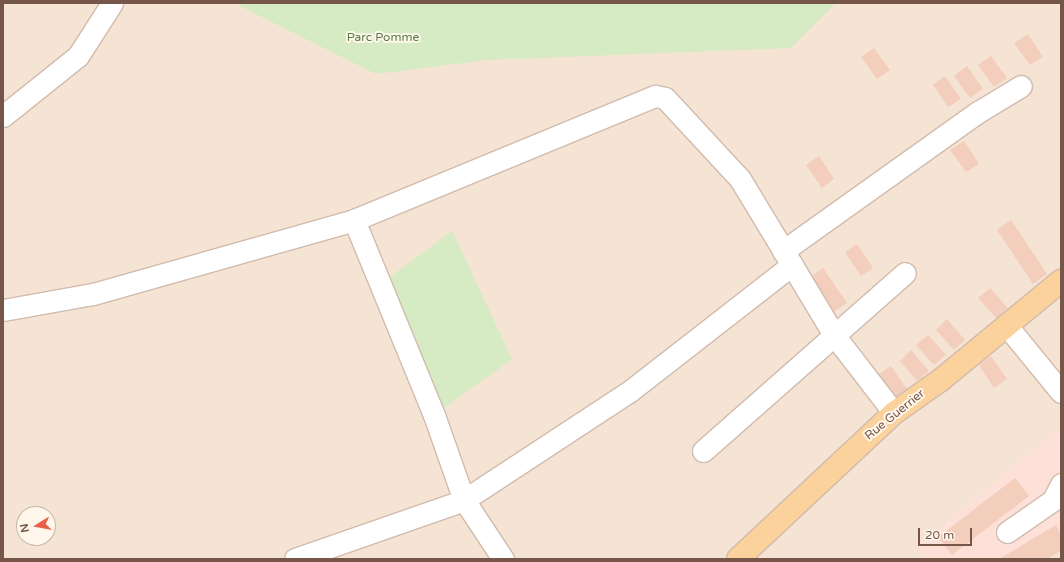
<!DOCTYPE html>
<style>
body{margin:0}
#map{position:relative;width:1064px;height:562px;overflow:hidden;background:#fdf2e5;font-family:"Varela Round",sans-serif}
div>[style]{position:absolute}
.residential>*{inset:0;background:#f5e3d3}
.commercial>*{inset:0;background:#fde1d8}
.green>*{inset:0;background:#d6ebc3}
.building>*{inset:0;background:#f3cebc}
.roads{filter:drop-shadow(1px 0 #d1bbad) drop-shadow(-1px 0 #d1bbad) drop-shadow(0 1px #d1bbad) drop-shadow(0 -1px #d1bbad)}
.minor>*{height:21px;margin:-10.5px;padding:0 10.5px;transform-origin:10.5px;border-radius:10.5px;background:#fff}
.major>*{height:22px;margin:-11px;padding:0 11px;transform-origin:11px;border-radius:11px;background:#fcd29c}
span{translate:-50% -50%;white-space:nowrap;text-align:center;line-height:1.15;-webkit-text-stroke:4px #fff6ec;paint-order:stroke}
.park-label{font-size:12px;color:#577c41}
.street-label{font-size:12px;color:#765649}
.frame{position:absolute;inset:0;border:4px solid #765649;pointer-events:none}
.north{position:absolute;left:16px;top:506px;width:40px;height:40px;box-sizing:border-box;background:#fff6ec;border:1px solid #c8b6ab;border-radius:50%;rotate:259deg;font-size:11px;font-weight:700;line-height:16px;text-align:center;color:#765649}
.north::after{content:'';display:block;margin:auto;width:14px;height:18px;background:#e96048;clip-path:polygon(50% 0,100% 100%,50% 72%,0 100%)}
.scale{position:absolute;left:918px;top:528px;width:54px;height:18px;box-sizing:border-box;border:2px solid #765649;border-top:0;padding-left:5px;font-size:12px;line-height:14px;white-space:nowrap;color:#765649;-webkit-text-stroke:3px #fff6ec;paint-order:stroke}
</style>
<div id="map">
<div class="residential">
<div style="clip-path:polygon(evenodd,3px 3px,1061px 3px,1061px 559px,3px 559px,3px 3px,24px 514px,48px 514px,48px 538px,24px 538px,24px 514px)"></div>
</div>
<div class="commercial">
<div style="clip-path:polygon(1061px 427px,1061px 550px,1046px 559px,926px 559px,914px 543px,942px 525px)"></div>
</div>
<div class="green">
<div style="clip-path:polygon(238px 3px,836px 3px,791px 48px,487px 60px,376px 74px,238px 5px)"></div>
<div style="clip-path:polygon(452px 231px,512px 359px,434px 415px,386px 280px)"></div>
</div>
<div class="building">
<div style="clip-path:polygon(1028px 34px,1043px 57px,1030px 65px,1014px 43px)"></div>
<div style="clip-path:polygon(874px 48px,890px 70px,877px 79px,861px 57px)"></div>
<div style="clip-path:polygon(991px 56px,1007px 78px,994px 87px,978px 65px)"></div>
<div style="clip-path:polygon(967px 66px,983px 89px,970px 98px,954px 76px)"></div>
<div style="clip-path:polygon(945px 76px,961px 99px,948px 107px,933px 85px)"></div>
<div style="clip-path:polygon(964px 141px,979px 164px,966px 172px,950px 150px)"></div>
<div style="clip-path:polygon(819px 156px,834px 179px,822px 188px,806px 165px)"></div>
<div style="clip-path:polygon(1011px 220px,1047px 274px,1033px 284px,997px 230px)"></div>
<div style="clip-path:polygon(857px 244px,873px 268px,861px 276px,845px 252px)"></div>
<div style="clip-path:polygon(823px 268px,847px 303px,834px 312px,810px 277px)"></div>
<div style="clip-path:polygon(990px 288px,1008px 308px,997px 319px,978px 298px)"></div>
<div style="clip-path:polygon(947px 319px,965px 340px,954px 350px,936px 330px)"></div>
<div style="clip-path:polygon(928px 335px,946px 355px,934px 365px,916px 345px)"></div>
<div style="clip-path:polygon(911px 350px,929px 371px,917px 381px,900px 361px)"></div>
<div style="clip-path:polygon(991px 356px,1007px 379px,994px 388px,979px 365px)"></div>
<div style="clip-path:polygon(891px 366px,907px 389px,894px 398px,878px 375px)"></div>
<div style="clip-path:polygon(1015px 478px,1029px 496px,952px 555px,938px 537px)"></div>
<div style="clip-path:polygon(1056px 525px,1061px 535px,1061px 551px,1047px 559px,999px 559px)"></div>
</div>
<div class="roads">
<div class="minor">
<div style="left:3px;top:116px;width:96px;rotate:-38.7deg"></div>
<div style="left:78px;top:56px;width:63px;rotate:-57.3deg"></div>
<div style="left:354px;top:220px;width:211px;rotate:67.7deg"></div>
<div style="left:434px;top:415px;width:90px;rotate:70.6deg"></div>
<div style="left:464px;top:500px;width:71px;rotate:56.5deg"></div>
<div style="left:783px;top:251px;width:239px;rotate:-35.5deg"></div>
<div style="left:978px;top:112px;width:50px;rotate:-31.2deg"></div>
<div style="left:3px;top:310px;width:91px;rotate:-10.1deg"></div>
<div style="left:93px;top:294px;width:271px;rotate:-15.8deg"></div>
<div style="left:354px;top:220px;width:326px;rotate:-22.4deg"></div>
<div style="left:655px;top:96px;width:10px;rotate:11deg"></div>
<div style="left:665px;top:98px;width:110px;rotate:47.2deg"></div>
<div style="left:740px;top:179px;width:100px;rotate:58.8deg"></div>
<div style="left:1007px;top:326px;width:85px;rotate:50.7deg"></div>
<div style="left:703px;top:451px;width:269px;rotate:-41.4deg"></div>
<div style="left:1007px;top:532px;width:56px;rotate:-34.8deg"></div>
<div style="left:1053px;top:500px;width:18px;rotate:-63deg"></div>
<div style="left:295px;top:559px;width:179px;rotate:-19.2deg"></div>
<div style="left:464px;top:500px;width:199px;rotate:-33.3deg"></div>
<div style="left:630px;top:391px;width:205px;rotate:-37.9deg"></div>
<div style="left:792px;top:265px;width:82px;rotate:59deg"></div>
<div style="left:834px;top:335px;width:98px;rotate:52.4deg"></div>
</div>
<div class="major">
<div style="left:738px;top:559px;width:214px;rotate:-43.1deg"></div>
<div style="left:894px;top:413px;width:59px;rotate:-35.3deg"></div>
<div style="left:942px;top:379px;width:154px;rotate:-39.5deg"></div>
</div>
</div>
<div class="park-label">
<span style="left:383px;top:38px">Parc Pomme</span>
</div>
<div class="street-label">
<span style="left:895px;top:415px;rotate:-39deg">Rue Guerrier</span>
</div>
<div class="frame"></div>
<div class="north">N</div>
<div class="scale">20 m</div>
</div>
